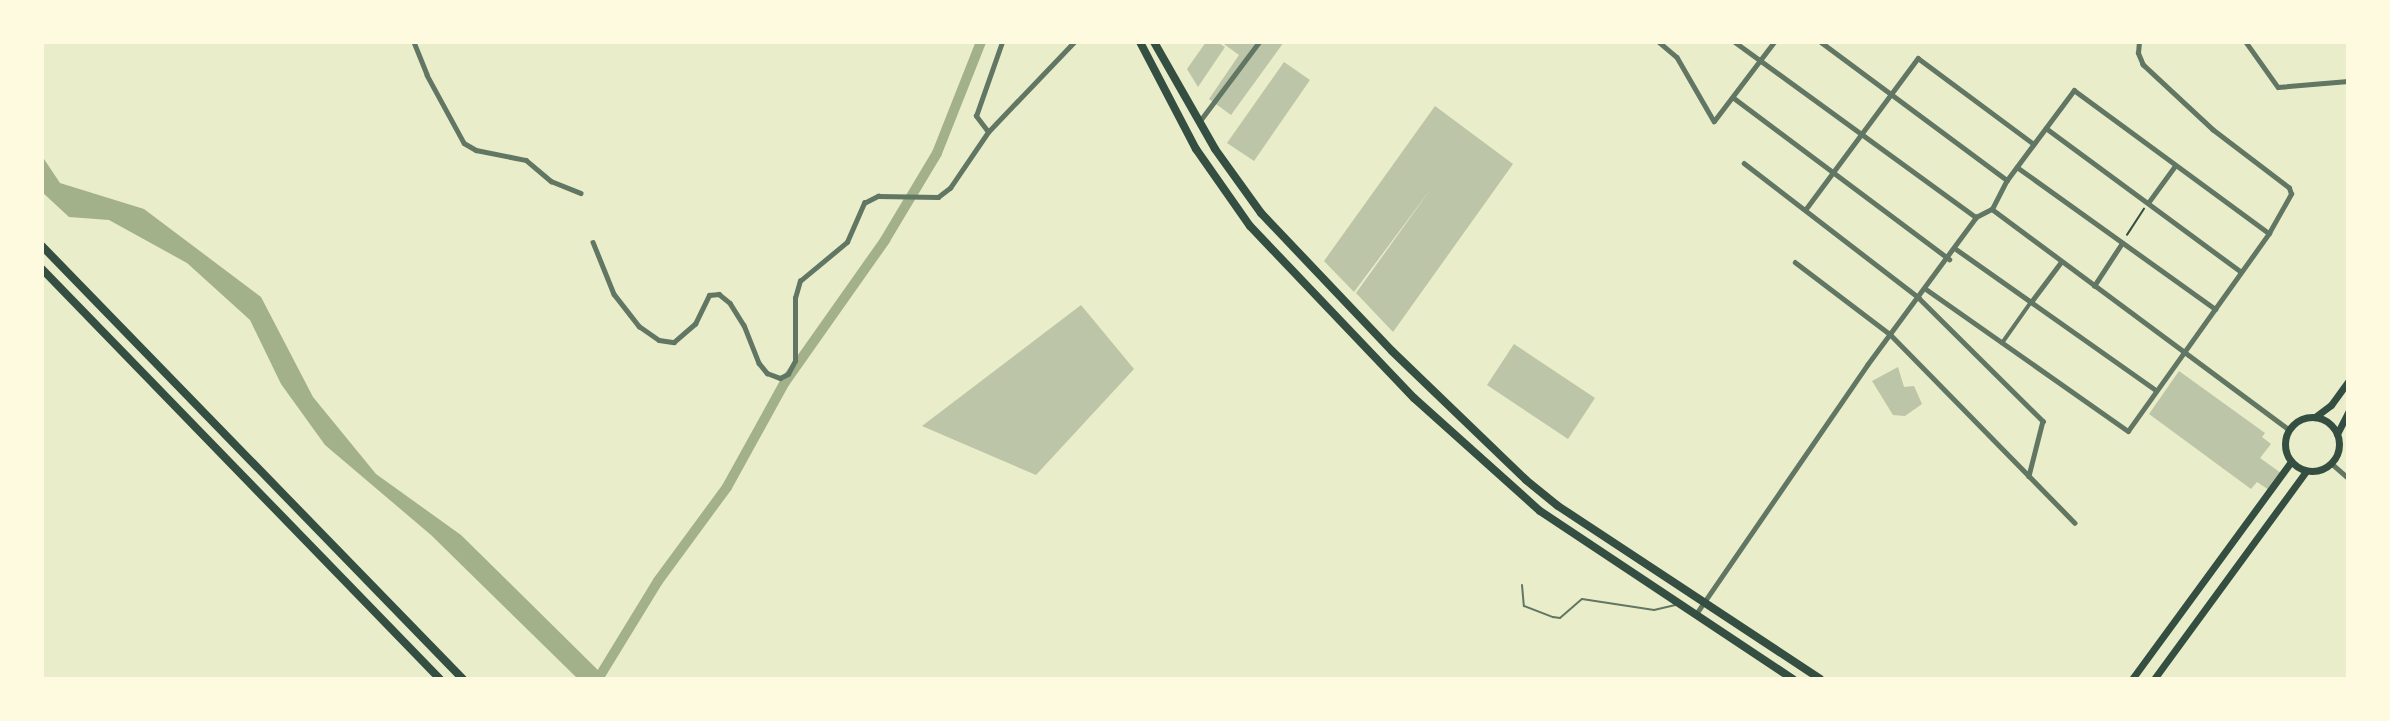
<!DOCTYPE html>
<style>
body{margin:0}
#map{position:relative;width:2390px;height:721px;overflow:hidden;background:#e9edc9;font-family:"Public Sans",sans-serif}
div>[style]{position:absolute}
.water>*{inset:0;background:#a3b18a}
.canal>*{height:10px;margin:-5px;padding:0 5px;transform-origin:5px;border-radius:5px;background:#a3b18a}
.building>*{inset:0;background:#bcc5a7}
.path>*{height:1.5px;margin:-0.75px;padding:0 0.75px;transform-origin:0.75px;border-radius:0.75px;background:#344e41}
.service>*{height:2px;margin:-1px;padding:0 1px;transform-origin:1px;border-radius:1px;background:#617663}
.pedestrian>*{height:4px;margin:-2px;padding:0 2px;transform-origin:2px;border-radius:2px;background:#617663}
.minor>*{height:4.5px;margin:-2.25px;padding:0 2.25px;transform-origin:2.25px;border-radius:2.25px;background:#617663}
.secondary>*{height:7px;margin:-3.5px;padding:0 3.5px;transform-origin:3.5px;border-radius:3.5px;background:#344e41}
.secondary>.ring{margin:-3.5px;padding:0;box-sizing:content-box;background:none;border:7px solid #344e41;border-radius:50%}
.primary>*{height:8px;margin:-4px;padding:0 4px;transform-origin:4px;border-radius:4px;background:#344e41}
.trunk>*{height:8px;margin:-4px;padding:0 4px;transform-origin:4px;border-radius:4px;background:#344e41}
span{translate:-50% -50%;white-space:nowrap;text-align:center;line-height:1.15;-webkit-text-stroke:6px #fefae0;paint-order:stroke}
.frame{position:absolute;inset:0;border:44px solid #fefae0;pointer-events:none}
</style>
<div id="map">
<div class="water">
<div style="clip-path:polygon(42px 156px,60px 183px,144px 209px,261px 297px,313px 397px,376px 474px,461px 535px,607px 679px,578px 679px,431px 535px,325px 445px,281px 384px,250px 320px,187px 263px,109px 220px,69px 217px,42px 192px)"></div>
</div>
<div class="canal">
<div style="left:598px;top:679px;width:115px;rotate:-58.5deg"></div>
<div style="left:658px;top:581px;width:117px;rotate:-53.7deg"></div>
<div style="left:727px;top:487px;width:120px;rotate:-61.1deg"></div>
<div style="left:785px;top:382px;width:174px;rotate:-54.8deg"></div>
<div style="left:885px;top:240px;width:101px;rotate:-59.1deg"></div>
<div style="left:937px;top:153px;width:119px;rotate:-68.4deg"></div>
</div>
<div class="building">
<div style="clip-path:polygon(1206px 42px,1217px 42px,1225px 47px,1198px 87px,1187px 69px)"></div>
<div style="clip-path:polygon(1221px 42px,1284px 42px,1231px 115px,1209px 99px,1239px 55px)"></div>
<div style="clip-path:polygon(1284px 62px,1310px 80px,1254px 161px,1227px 143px)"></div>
<div style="clip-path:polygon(1435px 106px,1513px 164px,1393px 332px,1356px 293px,1433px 186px,1354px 292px,1324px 261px)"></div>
<div style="clip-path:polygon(1081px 305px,1134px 369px,1036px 475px,922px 426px)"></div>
<div style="clip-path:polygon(1514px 344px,1595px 398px,1568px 439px,1487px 385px)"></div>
<div style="clip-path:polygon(1898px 367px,1904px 387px,1914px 386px,1922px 404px,1905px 416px,1893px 415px,1872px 381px)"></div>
<div style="clip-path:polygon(2179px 371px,2265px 433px,2262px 437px,2271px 444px,2260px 458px,2281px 473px,2269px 490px,2257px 482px,2251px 489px,2149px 414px)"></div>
</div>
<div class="path">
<div style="left:2127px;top:235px;width:31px;rotate:-57deg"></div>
</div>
<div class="service">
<div style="left:1522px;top:585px;width:21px;rotate:85deg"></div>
<div style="left:1524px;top:606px;width:31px;rotate:21deg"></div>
<div style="left:1553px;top:617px;width:7px;rotate:8deg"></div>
<div style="left:1560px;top:618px;width:29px;rotate:-41deg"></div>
<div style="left:1582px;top:599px;width:73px;rotate:8.7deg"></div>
<div style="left:1654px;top:610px;width:23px;rotate:-13deg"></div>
</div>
<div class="pedestrian">
<div style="left:2002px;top:343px;width:50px;rotate:-54.7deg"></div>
</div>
<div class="minor">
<div style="left:414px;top:42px;width:35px;rotate:68deg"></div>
<div style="left:427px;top:75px;width:77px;rotate:61.4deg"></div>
<div style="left:464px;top:143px;width:14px;rotate:30deg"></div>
<div style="left:476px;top:150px;width:51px;rotate:11.3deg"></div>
<div style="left:526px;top:160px;width:33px;rotate:40deg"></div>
<div style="left:551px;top:181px;width:32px;rotate:22deg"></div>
<div style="left:1659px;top:42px;width:23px;rotate:40deg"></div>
<div style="left:1677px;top:57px;width:74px;rotate:60deg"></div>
<div style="left:1714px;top:121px;width:99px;rotate:-52.8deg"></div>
<div style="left:1735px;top:42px;width:298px;rotate:36deg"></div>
<div style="left:1821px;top:42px;width:232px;rotate:36.6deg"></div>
<div style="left:2246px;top:42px;width:55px;rotate:54.6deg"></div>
<div style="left:2278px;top:87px;width:70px;rotate:-4.9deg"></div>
<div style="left:1734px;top:98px;width:269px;rotate:36.8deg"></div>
<div style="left:1199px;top:122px;width:100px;rotate:-53.1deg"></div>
<div style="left:2046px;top:128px;width:242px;rotate:36.4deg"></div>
<div style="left:988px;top:132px;width:20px;rotate:-127deg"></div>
<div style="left:976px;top:116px;width:78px;rotate:-70.6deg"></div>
<div style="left:1744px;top:163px;width:221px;rotate:37.6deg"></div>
<div style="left:1919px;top:298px;width:175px;rotate:44.8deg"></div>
<div style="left:2043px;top:421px;width:57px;rotate:104.3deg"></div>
<div style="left:2017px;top:167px;width:244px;rotate:35.6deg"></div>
<div style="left:2148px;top:203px;width:46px;rotate:-53.9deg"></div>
<div style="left:1992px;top:209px;width:369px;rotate:36.6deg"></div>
<div style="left:1805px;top:210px;width:189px;rotate:-53.4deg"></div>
<div style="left:1918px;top:58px;width:144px;rotate:36.6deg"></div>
<div style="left:593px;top:242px;width:56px;rotate:68deg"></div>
<div style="left:614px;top:294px;width:41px;rotate:52deg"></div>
<div style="left:639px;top:326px;width:24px;rotate:35deg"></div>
<div style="left:659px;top:340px;width:15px;rotate:8deg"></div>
<div style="left:674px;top:342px;width:28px;rotate:-41deg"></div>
<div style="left:695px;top:324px;width:32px;rotate:-64deg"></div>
<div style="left:709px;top:295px;width:10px;rotate:-6deg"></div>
<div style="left:719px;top:294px;width:14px;rotate:39deg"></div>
<div style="left:730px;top:303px;width:26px;rotate:58deg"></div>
<div style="left:744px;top:325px;width:41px;rotate:68.5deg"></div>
<div style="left:759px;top:363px;width:13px;rotate:51deg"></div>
<div style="left:767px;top:373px;width:14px;rotate:21deg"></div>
<div style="left:780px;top:378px;width:9px;rotate:-27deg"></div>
<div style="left:788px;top:374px;width:15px;rotate:-62deg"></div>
<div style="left:795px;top:361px;width:63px;rotate:-90deg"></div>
<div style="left:795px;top:298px;width:18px;rotate:-74deg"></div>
<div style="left:800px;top:281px;width:61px;rotate:-39.7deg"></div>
<div style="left:847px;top:242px;width:43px;rotate:-66.4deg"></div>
<div style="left:864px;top:203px;width:16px;rotate:-27deg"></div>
<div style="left:878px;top:196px;width:60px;rotate:1deg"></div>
<div style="left:938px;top:197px;width:15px;rotate:-37deg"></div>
<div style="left:950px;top:188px;width:68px;rotate:-55.8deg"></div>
<div style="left:988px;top:132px;width:124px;rotate:-46.3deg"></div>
<div style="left:1956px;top:249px;width:245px;rotate:35.2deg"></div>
<div style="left:1795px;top:262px;width:119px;rotate:37.2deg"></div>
<div style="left:1890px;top:334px;width:264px;rotate:45.6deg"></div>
<div style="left:2094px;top:286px;width:51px;rotate:-56.9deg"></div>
<div style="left:1926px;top:289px;width:247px;rotate:35.1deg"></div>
<div style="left:2128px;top:431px;width:243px;rotate:-54.5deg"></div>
<div style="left:2269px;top:233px;width:45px;rotate:-60.6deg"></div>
<div style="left:2291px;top:194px;width:6px;rotate:-108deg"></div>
<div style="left:2289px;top:188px;width:96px;rotate:-142.7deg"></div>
<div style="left:2213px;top:130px;width:96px;rotate:-137.1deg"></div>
<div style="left:2143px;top:65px;width:13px;rotate:-113deg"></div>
<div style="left:2138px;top:53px;width:11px;rotate:-85deg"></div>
<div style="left:2031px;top:302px;width:50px;rotate:-53.1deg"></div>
<div style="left:2331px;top:463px;width:23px;rotate:41deg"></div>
<div style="left:1696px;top:614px;width:302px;rotate:-55.5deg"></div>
<div style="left:1867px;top:365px;width:184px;rotate:-53.6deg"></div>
<div style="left:1976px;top:217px;width:18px;rotate:-27deg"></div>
<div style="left:1992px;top:209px;width:33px;rotate:-63deg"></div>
<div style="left:2007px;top:180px;width:112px;rotate:-53.3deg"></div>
<div style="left:2074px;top:90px;width:242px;rotate:36.3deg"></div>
</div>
<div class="secondary">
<div class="ring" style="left:2285px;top:417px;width:47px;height:47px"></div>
<div style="left:2315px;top:417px;width:20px;rotate:-37deg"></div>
<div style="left:2331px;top:405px;width:29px;rotate:-54deg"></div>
<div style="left:2337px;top:434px;width:25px;rotate:-63deg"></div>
<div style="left:2132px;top:679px;width:269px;rotate:-53.8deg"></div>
<div style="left:2154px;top:679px;width:258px;rotate:-53.8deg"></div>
</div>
<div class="primary">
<div style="left:1140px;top:42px;width:121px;rotate:62.4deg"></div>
<div style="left:1196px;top:149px;width:94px;rotate:55deg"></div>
<div style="left:1250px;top:226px;width:238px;rotate:46.4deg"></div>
<div style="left:1414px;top:398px;width:169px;rotate:41.9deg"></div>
<div style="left:1540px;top:511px;width:304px;rotate:33.6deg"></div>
<div style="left:1154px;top:42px;width:123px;rotate:60.3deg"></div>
<div style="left:1215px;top:149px;width:79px;rotate:54.3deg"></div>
<div style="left:1261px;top:213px;width:190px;rotate:46.5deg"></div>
<div style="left:1392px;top:351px;width:186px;rotate:43.9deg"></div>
<div style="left:1526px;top:480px;width:41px;rotate:39.1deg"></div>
<div style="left:1558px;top:506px;width:314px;rotate:33.4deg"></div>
</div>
<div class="trunk">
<div style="left:42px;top:246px;width:604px;rotate:45.81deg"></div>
<div style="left:42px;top:269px;width:571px;rotate:45.85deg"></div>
</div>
<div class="frame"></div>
</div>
